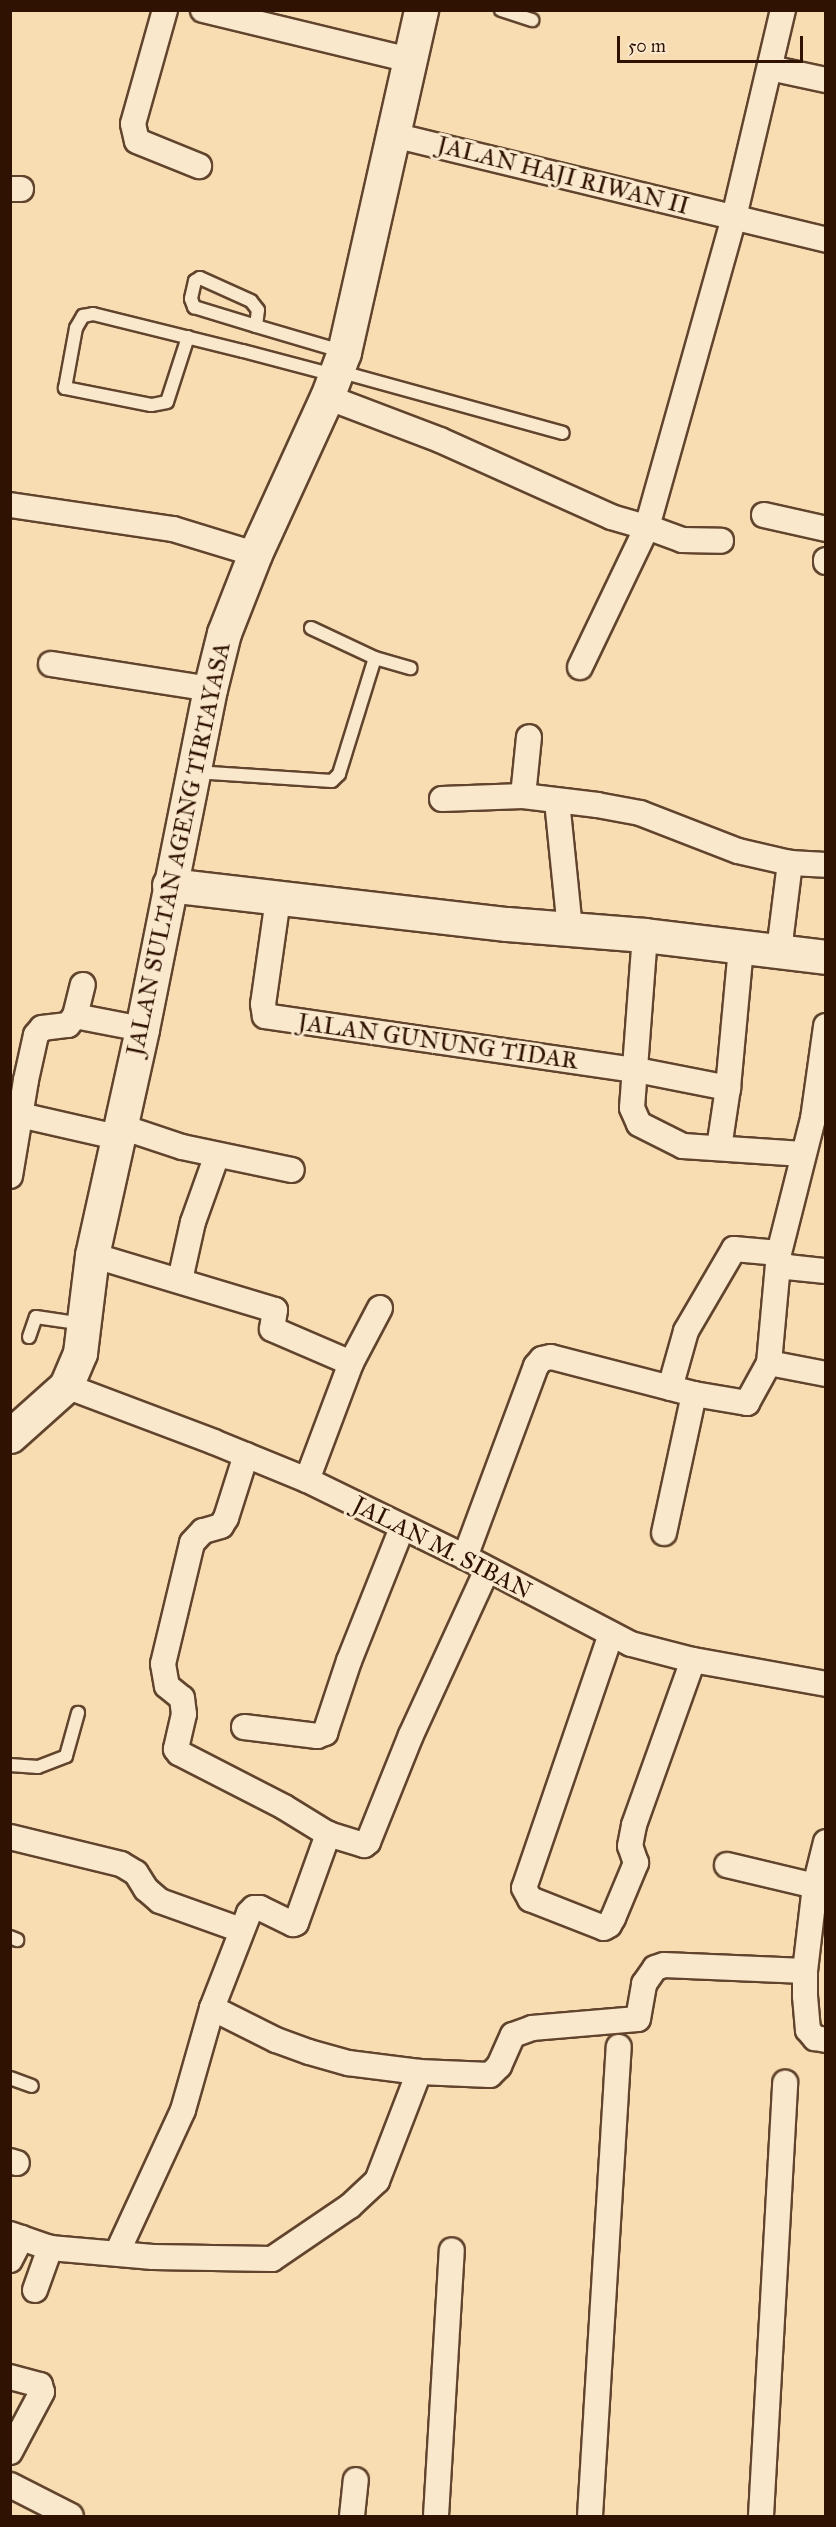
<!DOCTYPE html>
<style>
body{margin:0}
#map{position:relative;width:836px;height:2527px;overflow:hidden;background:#f8dcb2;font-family:"IM FELL Great Primer",serif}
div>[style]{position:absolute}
.roads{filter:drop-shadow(2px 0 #61442d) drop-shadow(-2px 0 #61442d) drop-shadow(0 2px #61442d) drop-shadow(0 -2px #61442d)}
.lane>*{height:12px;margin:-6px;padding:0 6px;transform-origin:6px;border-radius:6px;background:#fae8cd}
.street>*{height:24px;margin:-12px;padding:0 12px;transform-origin:12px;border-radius:12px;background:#fae8cd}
.secondary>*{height:33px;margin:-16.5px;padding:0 16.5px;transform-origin:16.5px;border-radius:16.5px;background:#fae8cd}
span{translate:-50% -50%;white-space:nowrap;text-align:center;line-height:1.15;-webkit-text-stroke:6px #fae8cd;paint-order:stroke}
.street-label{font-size:24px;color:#2f1201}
.frame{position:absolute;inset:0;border:12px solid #2f1201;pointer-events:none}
.scale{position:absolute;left:617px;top:36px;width:186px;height:27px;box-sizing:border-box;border:3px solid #2f1201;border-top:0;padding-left:8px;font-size:18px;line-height:21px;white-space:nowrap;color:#2f1201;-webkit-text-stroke:4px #fae8cd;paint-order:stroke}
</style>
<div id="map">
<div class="roads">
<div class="lane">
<div style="left:501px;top:10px;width:33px;rotate:18deg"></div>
<div style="left:256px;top:326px;width:16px;rotate:-83deg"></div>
<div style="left:258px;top:310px;width:11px;rotate:-128deg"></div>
<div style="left:251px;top:301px;width:56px;rotate:-155.7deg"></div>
<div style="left:200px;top:278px;width:6px;rotate:149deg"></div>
<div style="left:195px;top:281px;width:18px;rotate:103deg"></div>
<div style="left:191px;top:299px;width:9px;rotate:69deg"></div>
<div style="left:194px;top:307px;width:65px;rotate:17deg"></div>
<div style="left:256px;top:326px;width:89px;rotate:16.4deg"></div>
<div style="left:188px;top:337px;width:68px;rotate:107.9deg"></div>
<div style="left:167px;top:402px;width:16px;rotate:169deg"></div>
<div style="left:151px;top:405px;width:88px;rotate:-168.8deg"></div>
<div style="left:65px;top:388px;width:61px;rotate:-79.6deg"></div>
<div style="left:76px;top:328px;width:14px;rotate:-60deg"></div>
<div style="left:83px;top:316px;width:10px;rotate:-11deg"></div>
<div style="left:93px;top:314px;width:154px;rotate:13.9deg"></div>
<div style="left:243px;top:351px;width:94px;rotate:14.8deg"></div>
<div style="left:338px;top:371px;width:233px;rotate:15.4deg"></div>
<div style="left:311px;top:628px;width:71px;rotate:25.1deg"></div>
<div style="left:375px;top:658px;width:37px;rotate:16deg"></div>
<div style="left:195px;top:772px;width:137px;rotate:3.8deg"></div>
<div style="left:332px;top:781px;width:10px;rotate:-45deg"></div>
<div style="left:339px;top:774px;width:121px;rotate:-72.8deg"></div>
<div style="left:29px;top:1337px;width:21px;rotate:-71deg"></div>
<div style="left:36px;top:1317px;width:49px;rotate:8.3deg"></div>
<div style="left:10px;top:1765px;width:28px;rotate:4deg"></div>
<div style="left:38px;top:1767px;width:30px;rotate:-21deg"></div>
<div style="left:66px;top:1756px;width:45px;rotate:-74.4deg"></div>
<div style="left:10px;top:1937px;width:8px;rotate:23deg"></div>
<div style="left:10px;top:2078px;width:23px;rotate:20deg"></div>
</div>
<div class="street">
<div style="left:165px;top:10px;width:118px;rotate:105.7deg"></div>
<div style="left:133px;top:124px;width:17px;rotate:77deg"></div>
<div style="left:137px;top:141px;width:67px;rotate:22deg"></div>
<div style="left:203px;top:10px;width:212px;rotate:13.6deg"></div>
<div style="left:770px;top:68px;width:57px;rotate:12.1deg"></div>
<div style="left:393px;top:135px;width:446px;rotate:13.6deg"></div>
<div style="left:10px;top:189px;width:11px"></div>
<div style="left:327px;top:397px;width:121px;rotate:20.8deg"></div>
<div style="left:440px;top:440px;width:188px;rotate:24.2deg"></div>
<div style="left:611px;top:517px;width:37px;rotate:16deg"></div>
<div style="left:647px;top:527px;width:37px;rotate:20deg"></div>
<div style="left:682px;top:540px;width:39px;rotate:1deg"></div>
<div style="left:10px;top:505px;width:165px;rotate:8.4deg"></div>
<div style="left:173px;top:529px;width:86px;rotate:17deg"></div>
<div style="left:764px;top:515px;width:64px;rotate:12.7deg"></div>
<div style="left:826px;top:560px;width:2px;rotate:90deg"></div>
<div style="left:51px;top:664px;width:161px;rotate:8.9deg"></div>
<div style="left:580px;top:667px;width:155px;rotate:-64.4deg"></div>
<div style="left:647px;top:527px;width:322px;rotate:-74.3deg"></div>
<div style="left:734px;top:217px;width:213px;rotate:-76.7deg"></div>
<div style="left:523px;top:796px;width:59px;rotate:-84.2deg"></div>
<div style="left:442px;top:799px;width:81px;rotate:-2.1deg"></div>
<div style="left:523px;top:796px;width:75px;rotate:6.9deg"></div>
<div style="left:597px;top:805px;width:44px;rotate:10.5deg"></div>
<div style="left:640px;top:813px;width:105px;rotate:21.2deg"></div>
<div style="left:738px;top:851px;width:53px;rotate:13deg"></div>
<div style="left:790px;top:863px;width:36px;rotate:3deg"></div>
<div style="left:557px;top:801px;width:130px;rotate:84.2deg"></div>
<div style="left:278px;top:899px;width:106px;rotate:98.1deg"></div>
<div style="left:263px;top:1004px;width:12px;rotate:81deg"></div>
<div style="left:265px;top:1016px;width:376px;rotate:8.3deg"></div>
<div style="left:637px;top:1070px;width:93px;rotate:11.2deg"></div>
<div style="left:645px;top:935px;width:173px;rotate:94.3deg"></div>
<div style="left:632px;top:1108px;width:17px;rotate:66deg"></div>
<div style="left:639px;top:1124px;width:49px;rotate:26.6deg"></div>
<div style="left:683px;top:1146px;width:120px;rotate:3.8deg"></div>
<div style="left:779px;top:951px;width:89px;rotate:-82.9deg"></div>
<div style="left:75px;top:1016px;width:68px;rotate:11deg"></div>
<div style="left:20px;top:1115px;width:99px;rotate:12.8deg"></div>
<div style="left:119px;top:1126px;width:66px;rotate:18.4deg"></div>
<div style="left:182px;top:1147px;width:112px;rotate:11.8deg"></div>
<div style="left:719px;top:1148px;width:61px;rotate:-81.5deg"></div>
<div style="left:728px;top:1088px;width:142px;rotate:-84.7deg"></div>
<div style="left:10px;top:1176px;width:97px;rotate:-80.5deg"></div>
<div style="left:26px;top:1080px;width:46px;rotate:-77.5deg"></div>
<div style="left:36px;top:1035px;width:9px;rotate:-49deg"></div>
<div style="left:42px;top:1028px;width:26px;rotate:-7deg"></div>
<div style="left:68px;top:1025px;width:11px;rotate:-52deg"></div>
<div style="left:75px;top:1016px;width:32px;rotate:-76deg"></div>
<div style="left:92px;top:1255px;width:191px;rotate:16.7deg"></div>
<div style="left:275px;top:1310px;width:19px;rotate:99deg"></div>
<div style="left:272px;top:1329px;width:86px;rotate:23.3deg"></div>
<div style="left:780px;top:1262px;width:9px;rotate:36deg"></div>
<div style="left:787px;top:1267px;width:39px;rotate:6deg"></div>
<div style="left:180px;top:1280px;width:59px;rotate:-77.4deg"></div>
<div style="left:193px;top:1222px;width:71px;rotate:-70.3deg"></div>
<div style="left:769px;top:1363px;width:58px;rotate:10.9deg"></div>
<div style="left:66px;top:1386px;width:158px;rotate:20.7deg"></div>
<div style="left:214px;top:1442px;width:100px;rotate:22.2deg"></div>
<div style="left:307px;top:1480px;width:176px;rotate:26deg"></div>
<div style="left:465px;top:1557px;width:187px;rotate:27.7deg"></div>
<div style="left:631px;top:1644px;width:64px;rotate:14.5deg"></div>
<div style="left:693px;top:1660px;width:135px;rotate:10.2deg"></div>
<div style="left:670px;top:1388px;width:59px;rotate:-74.3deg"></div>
<div style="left:686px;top:1331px;width:95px;rotate:-59.7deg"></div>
<div style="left:734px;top:1249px;width:45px;rotate:5.1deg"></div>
<div style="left:246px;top:1455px;width:66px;rotate:107.6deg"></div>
<div style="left:226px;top:1518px;width:9px;rotate:122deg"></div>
<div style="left:221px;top:1526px;width:19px;rotate:164deg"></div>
<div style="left:203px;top:1531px;width:16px;rotate:133deg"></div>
<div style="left:192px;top:1543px;width:124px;rotate:103.5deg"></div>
<div style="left:163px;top:1664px;width:22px;rotate:80deg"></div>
<div style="left:167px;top:1686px;width:19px;rotate:39deg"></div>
<div style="left:182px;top:1698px;width:16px;rotate:83deg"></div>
<div style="left:184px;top:1714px;width:36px;rotate:103deg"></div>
<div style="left:176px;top:1749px;width:5px;rotate:53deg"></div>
<div style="left:179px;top:1753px;width:118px;rotate:27.2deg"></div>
<div style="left:284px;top:1807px;width:52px;rotate:31.5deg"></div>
<div style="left:307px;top:1480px;width:125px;rotate:-69.4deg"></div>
<div style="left:351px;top:1363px;width:62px;rotate:-62.2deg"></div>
<div style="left:664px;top:1533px;width:142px;rotate:-77.8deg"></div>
<div style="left:465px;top:1557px;width:204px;rotate:-69.6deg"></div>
<div style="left:536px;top:1366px;width:9px;rotate:-49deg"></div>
<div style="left:542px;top:1359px;width:9px;rotate:-13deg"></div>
<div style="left:551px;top:1357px;width:148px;rotate:14.5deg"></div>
<div style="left:694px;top:1394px;width:54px;rotate:9.6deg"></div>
<div style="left:747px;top:1403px;width:46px;rotate:-61.2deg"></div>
<div style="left:769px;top:1363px;width:110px;rotate:-84.8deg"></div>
<div style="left:779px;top:1253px;width:138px;rotate:-75.8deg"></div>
<div style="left:813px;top:1119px;width:94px;rotate:-82deg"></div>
<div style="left:611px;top:1634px;width:268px;rotate:108.9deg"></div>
<div style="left:524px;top:1888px;width:13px;rotate:61deg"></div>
<div style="left:530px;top:1899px;width:79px;rotate:21.4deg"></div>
<div style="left:604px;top:1928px;width:6px;rotate:-31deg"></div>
<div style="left:609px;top:1925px;width:8px;rotate:-60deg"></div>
<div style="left:613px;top:1918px;width:60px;rotate:-67.3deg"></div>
<div style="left:636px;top:1863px;width:18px;rotate:-109deg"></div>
<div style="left:630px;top:1846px;width:21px;rotate:-79deg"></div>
<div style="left:634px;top:1825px;width:175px;rotate:-70.3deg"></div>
<div style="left:244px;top:1727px;width:74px;rotate:7deg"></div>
<div style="left:317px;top:1736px;width:9px;rotate:-21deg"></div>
<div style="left:325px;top:1733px;width:76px;rotate:-71.6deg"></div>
<div style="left:349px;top:1661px;width:143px;rotate:-68.3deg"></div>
<div style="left:10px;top:1837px;width:114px;rotate:13.7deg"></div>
<div style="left:121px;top:1864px;width:17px;rotate:31deg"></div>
<div style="left:136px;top:1873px;width:19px;rotate:58deg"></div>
<div style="left:146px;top:1889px;width:18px;rotate:41deg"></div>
<div style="left:160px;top:1901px;width:86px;rotate:19.7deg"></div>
<div style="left:826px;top:1842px;width:45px;rotate:104deg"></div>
<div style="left:815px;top:1886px;width:86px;rotate:96.7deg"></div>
<div style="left:805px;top:1971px;width:25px;rotate:90deg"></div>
<div style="left:805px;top:1996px;width:34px;rotate:85deg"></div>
<div style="left:808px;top:2030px;width:11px;rotate:49deg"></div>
<div style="left:815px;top:2038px;width:11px;rotate:10deg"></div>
<div style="left:727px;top:1865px;width:90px;rotate:13.4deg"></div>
<div style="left:212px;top:2008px;width:72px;rotate:26.6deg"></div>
<div style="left:276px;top:2040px;width:35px;rotate:20deg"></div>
<div style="left:309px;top:2052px;width:41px;rotate:15.8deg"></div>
<div style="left:348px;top:2063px;width:72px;rotate:7.2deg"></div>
<div style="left:10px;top:2161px;width:7px;rotate:16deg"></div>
<div style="left:10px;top:2234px;width:42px;rotate:19.3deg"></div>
<div style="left:50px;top:2248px;width:103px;rotate:5deg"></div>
<div style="left:153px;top:2257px;width:119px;rotate:1deg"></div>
<div style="left:272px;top:2259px;width:94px;rotate:-34.2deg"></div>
<div style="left:350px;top:2206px;width:37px;rotate:-43deg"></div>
<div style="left:377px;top:2181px;width:117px;rotate:-68.9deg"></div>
<div style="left:419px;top:2072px;width:71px;rotate:2.4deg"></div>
<div style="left:490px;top:2075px;width:13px;rotate:-45deg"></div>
<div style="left:499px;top:2066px;width:34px;rotate:-66deg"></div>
<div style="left:513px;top:2035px;width:20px;rotate:-20deg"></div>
<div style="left:532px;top:2028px;width:106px;rotate:-4.9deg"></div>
<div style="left:638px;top:2019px;width:36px;rotate:-80deg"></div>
<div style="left:644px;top:1984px;width:19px;rotate:-55deg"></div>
<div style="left:655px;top:1968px;width:9px;rotate:-18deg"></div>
<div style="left:664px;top:1965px;width:141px;rotate:2.4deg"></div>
<div style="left:117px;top:2253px;width:157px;rotate:-65.2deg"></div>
<div style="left:183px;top:2110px;width:106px;rotate:-74.1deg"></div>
<div style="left:212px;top:2008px;width:102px;rotate:-68.7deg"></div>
<div style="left:249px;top:1913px;width:7px;rotate:-45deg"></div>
<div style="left:254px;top:1908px;width:6px"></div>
<div style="left:260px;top:1908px;width:37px;rotate:26deg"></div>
<div style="left:293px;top:1924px;width:3px;rotate:-18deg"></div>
<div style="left:296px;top:1923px;width:95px;rotate:-70.2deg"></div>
<div style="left:328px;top:1834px;width:38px;rotate:17deg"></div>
<div style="left:364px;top:1845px;width:5px;rotate:-37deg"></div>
<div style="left:368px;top:1842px;width:115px;rotate:-68.1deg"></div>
<div style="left:411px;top:1735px;width:182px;rotate:-65.3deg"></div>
<div style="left:10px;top:2260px;width:25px;rotate:-63deg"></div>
<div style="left:35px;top:2290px;width:45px;rotate:-70.3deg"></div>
<div style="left:10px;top:2377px;width:31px;rotate:15deg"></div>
<div style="left:40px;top:2385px;width:7px;rotate:74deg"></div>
<div style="left:42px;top:2392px;width:68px;rotate:118.1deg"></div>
<div style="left:10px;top:2485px;width:68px;rotate:26.9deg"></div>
<div style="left:352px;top:2516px;width:36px;rotate:-84deg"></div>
<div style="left:436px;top:2516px;width:266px;rotate:-86.6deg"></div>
<div style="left:590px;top:2516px;width:470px;rotate:-86.5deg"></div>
<div style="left:761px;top:2516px;width:434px;rotate:-86.8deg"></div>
</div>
<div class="secondary">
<div style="left:169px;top:885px;width:340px;rotate:6.6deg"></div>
<div style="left:507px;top:924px;width:138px;rotate:4.6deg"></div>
<div style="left:645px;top:935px;width:182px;rotate:6.9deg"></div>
<div style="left:10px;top:1436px;width:75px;rotate:-41.8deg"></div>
<div style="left:66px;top:1386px;width:36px;rotate:-67deg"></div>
<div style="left:80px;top:1353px;width:99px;rotate:-83deg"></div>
<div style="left:92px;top:1255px;width:231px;rotate:-77.5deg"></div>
<div style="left:142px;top:1029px;width:347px;rotate:-78.7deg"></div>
<div style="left:210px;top:689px;width:58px;rotate:-76deg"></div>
<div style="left:224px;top:633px;width:85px;rotate:-68.6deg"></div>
<div style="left:255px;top:554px;width:173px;rotate:-65.4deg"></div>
<div style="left:327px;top:397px;width:48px;rotate:-69.3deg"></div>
<div style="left:344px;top:352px;width:351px;rotate:-77.3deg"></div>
</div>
</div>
<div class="street-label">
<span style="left:563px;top:176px;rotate:14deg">JALAN HAJI RIWAN II</span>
<span style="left:179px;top:849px;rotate:-78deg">JALAN SULTAN AGENG TIRTAYASA</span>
<span style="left:438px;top:1042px;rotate:8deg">JALAN GUNUNG TIDAR</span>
<span style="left:442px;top:1548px;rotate:27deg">JALAN M. SIBAN</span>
</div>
<div class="frame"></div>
<div class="scale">50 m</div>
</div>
